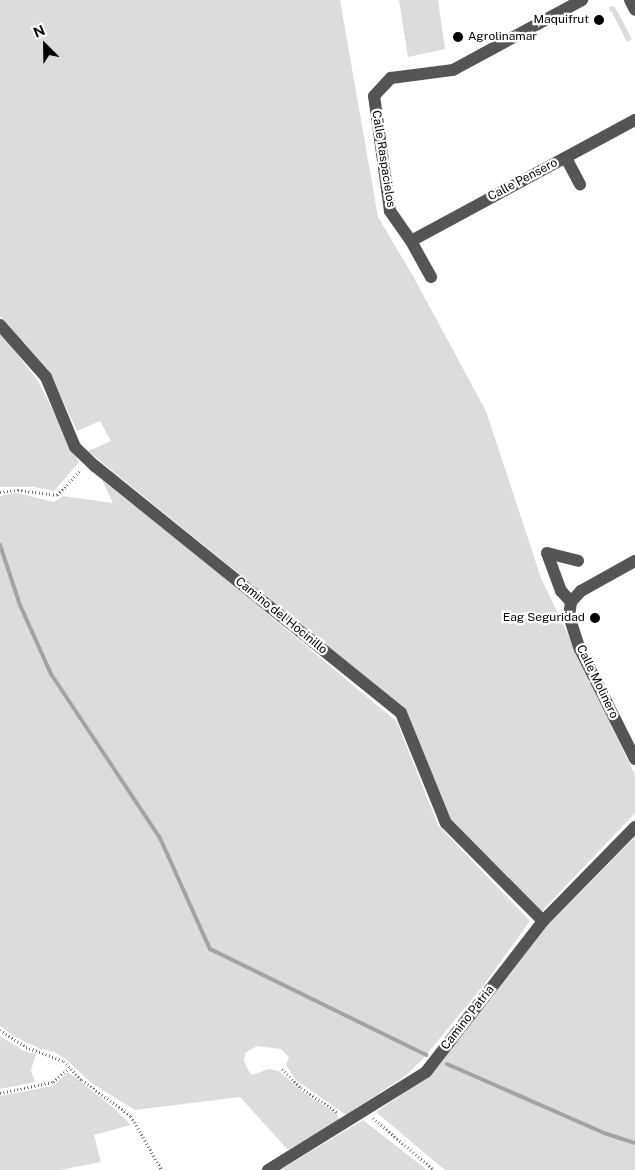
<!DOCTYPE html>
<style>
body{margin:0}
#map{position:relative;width:635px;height:1170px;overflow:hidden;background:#fff;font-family:"Public Sans",sans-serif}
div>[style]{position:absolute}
.green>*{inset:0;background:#dcdcdc}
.stream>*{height:4px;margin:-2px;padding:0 2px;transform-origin:2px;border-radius:2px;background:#a3a3a3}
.path>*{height:2.5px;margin-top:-1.25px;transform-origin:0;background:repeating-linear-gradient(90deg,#777 0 1px,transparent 0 3.5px)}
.minor>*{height:12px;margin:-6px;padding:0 6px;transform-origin:6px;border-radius:6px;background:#555}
.dots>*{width:14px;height:14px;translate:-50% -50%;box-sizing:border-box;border:2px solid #fff;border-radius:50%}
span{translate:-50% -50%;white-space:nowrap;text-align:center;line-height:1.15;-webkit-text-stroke:4.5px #fff;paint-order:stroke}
.poi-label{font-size:12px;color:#000}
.right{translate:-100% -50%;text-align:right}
.left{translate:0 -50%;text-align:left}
.street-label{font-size:12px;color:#000}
.north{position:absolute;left:20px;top:20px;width:50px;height:50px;-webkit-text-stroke:4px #fff;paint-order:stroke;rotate:337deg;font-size:14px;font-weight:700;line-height:20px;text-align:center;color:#000}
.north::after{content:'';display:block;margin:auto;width:18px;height:22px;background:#000;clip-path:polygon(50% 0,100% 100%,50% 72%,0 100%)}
</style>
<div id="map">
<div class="green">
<div style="clip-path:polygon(0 0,340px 0,378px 217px,413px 276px,486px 411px,541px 578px,635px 775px,635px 813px,541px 912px,449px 820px,406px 710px,88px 451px,111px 441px,100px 421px,77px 431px,49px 371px,0 316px)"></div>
<div style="clip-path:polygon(399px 0,438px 0,445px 49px,408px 57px)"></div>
<div style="clip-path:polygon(610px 6px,615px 7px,632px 39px,627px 42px,612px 12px,609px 11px)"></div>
<div style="clip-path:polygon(0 332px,38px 381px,79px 462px,54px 491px,34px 487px,0 487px)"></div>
<div style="clip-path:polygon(102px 480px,202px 559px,397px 722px,438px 825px,530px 921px,483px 986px,422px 1060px,405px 1076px,346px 1115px,296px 1080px,286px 1065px,289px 1057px,281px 1049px,257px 1046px,245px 1053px,244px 1061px,251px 1075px,269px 1069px,279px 1071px,301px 1091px,337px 1114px,339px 1120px,288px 1150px,240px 1097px,135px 1110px,90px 1082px,67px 1060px,54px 1052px,41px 1049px,15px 1037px,0 1026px,0 496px,17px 493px,54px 502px,63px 496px,113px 503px)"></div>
<div style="clip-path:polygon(635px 837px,635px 1170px,445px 1170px,376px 1112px,429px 1076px,548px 925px)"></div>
<div style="clip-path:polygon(0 1036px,24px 1051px,36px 1054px,31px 1070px,35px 1082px,0 1089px)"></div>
<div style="clip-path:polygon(68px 1072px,115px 1109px,131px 1125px,94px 1135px,101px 1162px,60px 1170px,0 1170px,0 1096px,53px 1086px)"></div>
<div style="clip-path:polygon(363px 1120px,427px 1170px,280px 1170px)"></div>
</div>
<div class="stream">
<div style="left:0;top:545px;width:63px;rotate:71.6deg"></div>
<div style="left:20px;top:605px;width:76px;rotate:65.8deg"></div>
<div style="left:51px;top:674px;width:197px;rotate:56.4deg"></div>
<div style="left:160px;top:838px;width:122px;rotate:65.8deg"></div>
<div style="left:210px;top:949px;width:241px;rotate:26.1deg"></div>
<div style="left:447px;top:1064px;width:171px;rotate:23.7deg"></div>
<div style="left:604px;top:1133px;width:33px;rotate:18deg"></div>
</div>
<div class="path">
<div style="left:0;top:492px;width:18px;rotate:-6deg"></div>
<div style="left:18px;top:490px;width:39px;rotate:7deg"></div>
<div style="left:57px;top:495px;width:35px;rotate:-47deg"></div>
<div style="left:0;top:1030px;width:31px;rotate:33deg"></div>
<div style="left:26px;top:1047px;width:40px;rotate:20.2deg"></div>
<div style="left:64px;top:1061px;width:26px;rotate:47deg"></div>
<div style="left:82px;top:1080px;width:61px;rotate:36.3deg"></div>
<div style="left:131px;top:1116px;width:62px;rotate:60.1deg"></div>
<div style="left:282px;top:1069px;width:27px;rotate:45deg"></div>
<div style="left:301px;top:1088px;width:45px;rotate:33.3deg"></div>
<div style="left:0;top:1093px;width:54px;rotate:-11.7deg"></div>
<div style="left:53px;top:1082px;width:23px;rotate:-41deg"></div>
<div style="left:373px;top:1118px;width:80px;rotate:40.4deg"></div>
</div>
<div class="minor">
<div style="left:630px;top:0;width:11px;rotate:63deg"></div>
<div style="left:566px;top:158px;width:30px;rotate:62deg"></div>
<div style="left:411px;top:241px;width:255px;rotate:-28.4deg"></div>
<div style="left:431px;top:277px;width:41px;rotate:-119.1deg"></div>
<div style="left:411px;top:241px;width:37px;rotate:-125deg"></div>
<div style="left:390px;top:211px;width:116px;rotate:-97.9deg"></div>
<div style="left:374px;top:96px;width:25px;rotate:-47deg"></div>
<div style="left:391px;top:78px;width:63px;rotate:-7.4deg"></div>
<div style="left:453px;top:70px;width:147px;rotate:-28.5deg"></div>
<div style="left:0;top:325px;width:69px;rotate:48.5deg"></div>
<div style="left:46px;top:377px;width:76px;rotate:67.5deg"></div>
<div style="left:75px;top:447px;width:28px;rotate:44deg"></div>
<div style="left:95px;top:466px;width:393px;rotate:38.9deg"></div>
<div style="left:401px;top:713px;width:119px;rotate:67.8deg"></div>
<div style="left:446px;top:823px;width:138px;rotate:45.3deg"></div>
<div style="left:571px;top:602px;width:14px;rotate:98deg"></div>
<div style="left:569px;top:616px;width:35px;rotate:72deg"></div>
<div style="left:580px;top:649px;width:123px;rotate:63.4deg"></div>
<div style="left:571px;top:602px;width:15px;rotate:-132deg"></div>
<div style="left:561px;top:591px;width:40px;rotate:-110.2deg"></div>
<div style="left:547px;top:553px;width:32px;rotate:14deg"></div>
<div style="left:571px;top:602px;width:15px;rotate:-48deg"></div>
<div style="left:581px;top:591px;width:62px;rotate:-29.1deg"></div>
<div style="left:268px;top:1170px;width:186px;rotate:-31.8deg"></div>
<div style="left:426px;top:1072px;width:191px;rotate:-52.2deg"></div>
<div style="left:543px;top:921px;width:132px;rotate:-45.6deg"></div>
</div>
<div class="dots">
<div style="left:599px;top:20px;background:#000"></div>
<div style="left:458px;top:37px;background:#000"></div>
<div style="left:595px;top:618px;background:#000"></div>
</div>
<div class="poi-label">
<span class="right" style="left:589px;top:20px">Maquifrut</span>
<span class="left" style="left:468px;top:37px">Agrolinamar</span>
<span class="right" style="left:585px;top:618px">Eag Seguridad</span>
</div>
<div class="street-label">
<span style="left:383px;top:159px;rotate:81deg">Calle Raspacielos</span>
<span style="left:523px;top:180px;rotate:-28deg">Calle Pensero</span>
<span style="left:281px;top:616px;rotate:39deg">Camino del Hocinillo</span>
<span style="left:597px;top:682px;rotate:64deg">Calle Molinero</span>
<span style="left:468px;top:1018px;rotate:-52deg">Camino Patria</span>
</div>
<div class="north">N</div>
</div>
